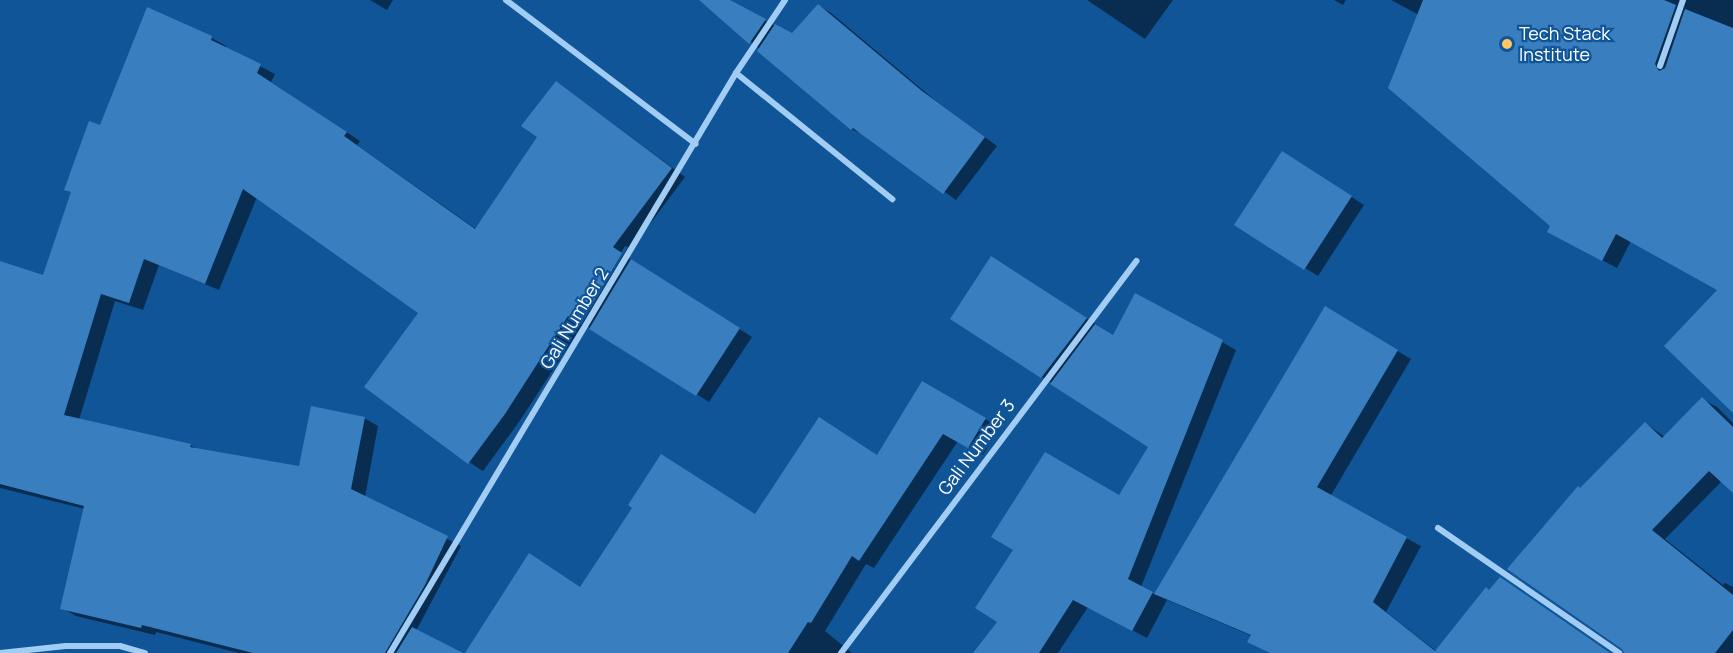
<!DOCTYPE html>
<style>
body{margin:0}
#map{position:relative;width:1733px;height:653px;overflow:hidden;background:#105598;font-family:Manrope,sans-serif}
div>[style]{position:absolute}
.shadow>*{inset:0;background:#0007}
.building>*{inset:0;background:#397fc0}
.street>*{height:6px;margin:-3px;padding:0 3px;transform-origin:3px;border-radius:3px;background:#a1ccf4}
.dots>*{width:16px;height:16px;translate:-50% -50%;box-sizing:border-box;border:3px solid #105598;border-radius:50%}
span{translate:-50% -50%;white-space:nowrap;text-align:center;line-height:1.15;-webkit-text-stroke:4.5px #105598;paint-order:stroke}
.poi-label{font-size:18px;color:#fff}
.left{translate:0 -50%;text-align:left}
.street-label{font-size:18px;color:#fff}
</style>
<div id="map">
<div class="shadow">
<div style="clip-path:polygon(370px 0,393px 0,387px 10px)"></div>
<div style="clip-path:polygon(727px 0,792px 35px,818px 5px,831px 13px,936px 101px,997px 146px,956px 200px,865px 135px,851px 129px,760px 49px,700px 1px)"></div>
<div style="clip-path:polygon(1087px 0,1173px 0,1145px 39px)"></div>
<div style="clip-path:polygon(1334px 0,1346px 0,1343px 5px)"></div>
<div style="clip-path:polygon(1391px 0,1733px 0,1733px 407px,1720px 290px,1631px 241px,1617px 268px,1564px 240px,1419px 15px)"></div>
<div style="clip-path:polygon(evenodd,212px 38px,226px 46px,225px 48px,275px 74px,271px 82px,360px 141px,357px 145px,476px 229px,539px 137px,557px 82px,685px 177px,626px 256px,752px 337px,709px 402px,583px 324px,519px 422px,483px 471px,469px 462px,420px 312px,257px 197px,219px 290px,159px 265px,143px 310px,115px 301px,79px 420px,190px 445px,199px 450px,300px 468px,364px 418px,378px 426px,365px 497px,461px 546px,416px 631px,460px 653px,239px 653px,156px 632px,155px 635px,76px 616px,62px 608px,85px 509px,0 488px,0 276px,44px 277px,73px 193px,66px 189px,212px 38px,625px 246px,628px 247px,581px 325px,578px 325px,625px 246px)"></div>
<div style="clip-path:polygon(1295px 160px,1364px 205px,1318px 276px,1236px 225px)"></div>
<div style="clip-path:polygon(1004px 265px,1114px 336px,1222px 342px,1236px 350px,1141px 587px,1156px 595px,1325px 308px,1411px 359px,1330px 497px,1421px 546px,1386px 612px,1436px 651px,1610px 653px,1270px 653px,1249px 642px,1252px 636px,1167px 600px,1147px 638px,1088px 607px,1058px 653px,975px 653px,1119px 497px,1150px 447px,952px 318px)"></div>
<div style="clip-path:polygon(923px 383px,999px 427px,983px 455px,958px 441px,874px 568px,866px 564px,825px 631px,852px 653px,467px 653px,581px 588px,756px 516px,878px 457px)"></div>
<div style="clip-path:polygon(1702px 399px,1717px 407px,1733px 423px,1733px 489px,1722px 481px,1665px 539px,1723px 585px,1725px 583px,1733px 587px,1733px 653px,1624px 653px,1581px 490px,1645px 423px,1665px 437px)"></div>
</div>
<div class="building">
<div style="clip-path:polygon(699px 0,730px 0,766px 19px,749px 44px)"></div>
<div style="clip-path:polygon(1423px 0,1664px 0,1676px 5px,1655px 64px,1659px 71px,1665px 68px,1685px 9px,1733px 28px,1733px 413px,1664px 346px,1717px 290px,1616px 234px,1602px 261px,1547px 232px,1550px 226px,1388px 88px)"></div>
<div style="clip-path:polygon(818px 4px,922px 91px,985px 137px,943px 194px,853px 128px,851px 130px,757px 51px,775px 24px,792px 33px)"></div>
<div style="clip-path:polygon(147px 7px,212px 36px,211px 40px,261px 64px,257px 73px,347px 132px,344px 136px,475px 229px,537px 137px,521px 126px,556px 81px,672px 168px,613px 247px,622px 253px,580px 324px,568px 316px,505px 414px,468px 464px,364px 387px,418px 313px,243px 189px,205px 284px,144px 259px,129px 303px,101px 294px,64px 415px,191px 444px,190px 447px,299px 466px,311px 406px,365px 417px,351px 489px,448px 536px,425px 585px,385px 653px,253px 653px,142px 625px,141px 628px,60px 609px,84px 506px,0 484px,0 261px,43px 275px,71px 192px,64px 190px,89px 121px,100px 125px)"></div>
<div style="clip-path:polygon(1282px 151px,1352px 196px,1304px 270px,1234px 225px)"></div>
<div style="clip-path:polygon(991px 256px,1087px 318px,1041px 378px,950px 319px)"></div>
<div style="clip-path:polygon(631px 259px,740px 328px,696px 396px,589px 329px)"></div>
<div style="clip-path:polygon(1135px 293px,1223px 340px,1128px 579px,1153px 592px,1132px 631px,1073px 600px,1039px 653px,973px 653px,997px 622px,975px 608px,1013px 550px,991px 537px,1045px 452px,1119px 495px,1148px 447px,1050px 384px,1095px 324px,1113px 335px)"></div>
<div style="clip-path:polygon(1325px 306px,1398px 350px,1317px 487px,1407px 537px,1373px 602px,1435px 651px,1486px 587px,1489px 590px,1500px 577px,1610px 653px,1270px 653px,1247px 642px,1251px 635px,1154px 594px)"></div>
<div style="clip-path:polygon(922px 381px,986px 418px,968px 448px,943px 434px,859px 561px,852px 556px,811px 623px,808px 622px,788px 653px,465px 653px,529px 553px,580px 587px,632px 508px,628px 505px,661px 454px,755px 514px,819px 417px,877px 455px)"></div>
<div style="clip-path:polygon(1702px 397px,1733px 427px,1733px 493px,1709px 471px,1652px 530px,1733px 595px,1733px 630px,1715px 653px,1624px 653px,1622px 649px,1507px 569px,1578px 486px,1580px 488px,1645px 422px,1662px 438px)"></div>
<div style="clip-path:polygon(412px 627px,463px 653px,396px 653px)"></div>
</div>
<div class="street">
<div style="left:506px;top:0;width:238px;rotate:37.2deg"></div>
<div style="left:1660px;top:66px;width:70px;rotate:-70.8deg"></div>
<div style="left:736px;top:73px;width:201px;rotate:38.9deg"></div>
<div style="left:1438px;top:528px;width:220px;rotate:34.6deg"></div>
<div style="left:0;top:653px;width:66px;rotate:-6.1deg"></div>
<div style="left:66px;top:646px;width:54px"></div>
<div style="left:120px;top:646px;width:26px;rotate:16deg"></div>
<div style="left:390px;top:653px;width:675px;rotate:-59.18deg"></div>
<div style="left:736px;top:73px;width:88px;rotate:-56.1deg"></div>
<div style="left:841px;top:653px;width:491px;rotate:-53deg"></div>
</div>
<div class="dots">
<div style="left:1507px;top:44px;background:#ffc764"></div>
</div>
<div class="poi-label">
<span class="left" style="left:1519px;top:44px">Tech Stack<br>Institute</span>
</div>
<div class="street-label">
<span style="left:574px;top:318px;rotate:-59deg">Gali Number 2</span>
<span style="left:976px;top:447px;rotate:-53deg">Gali Number 3</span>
</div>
</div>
